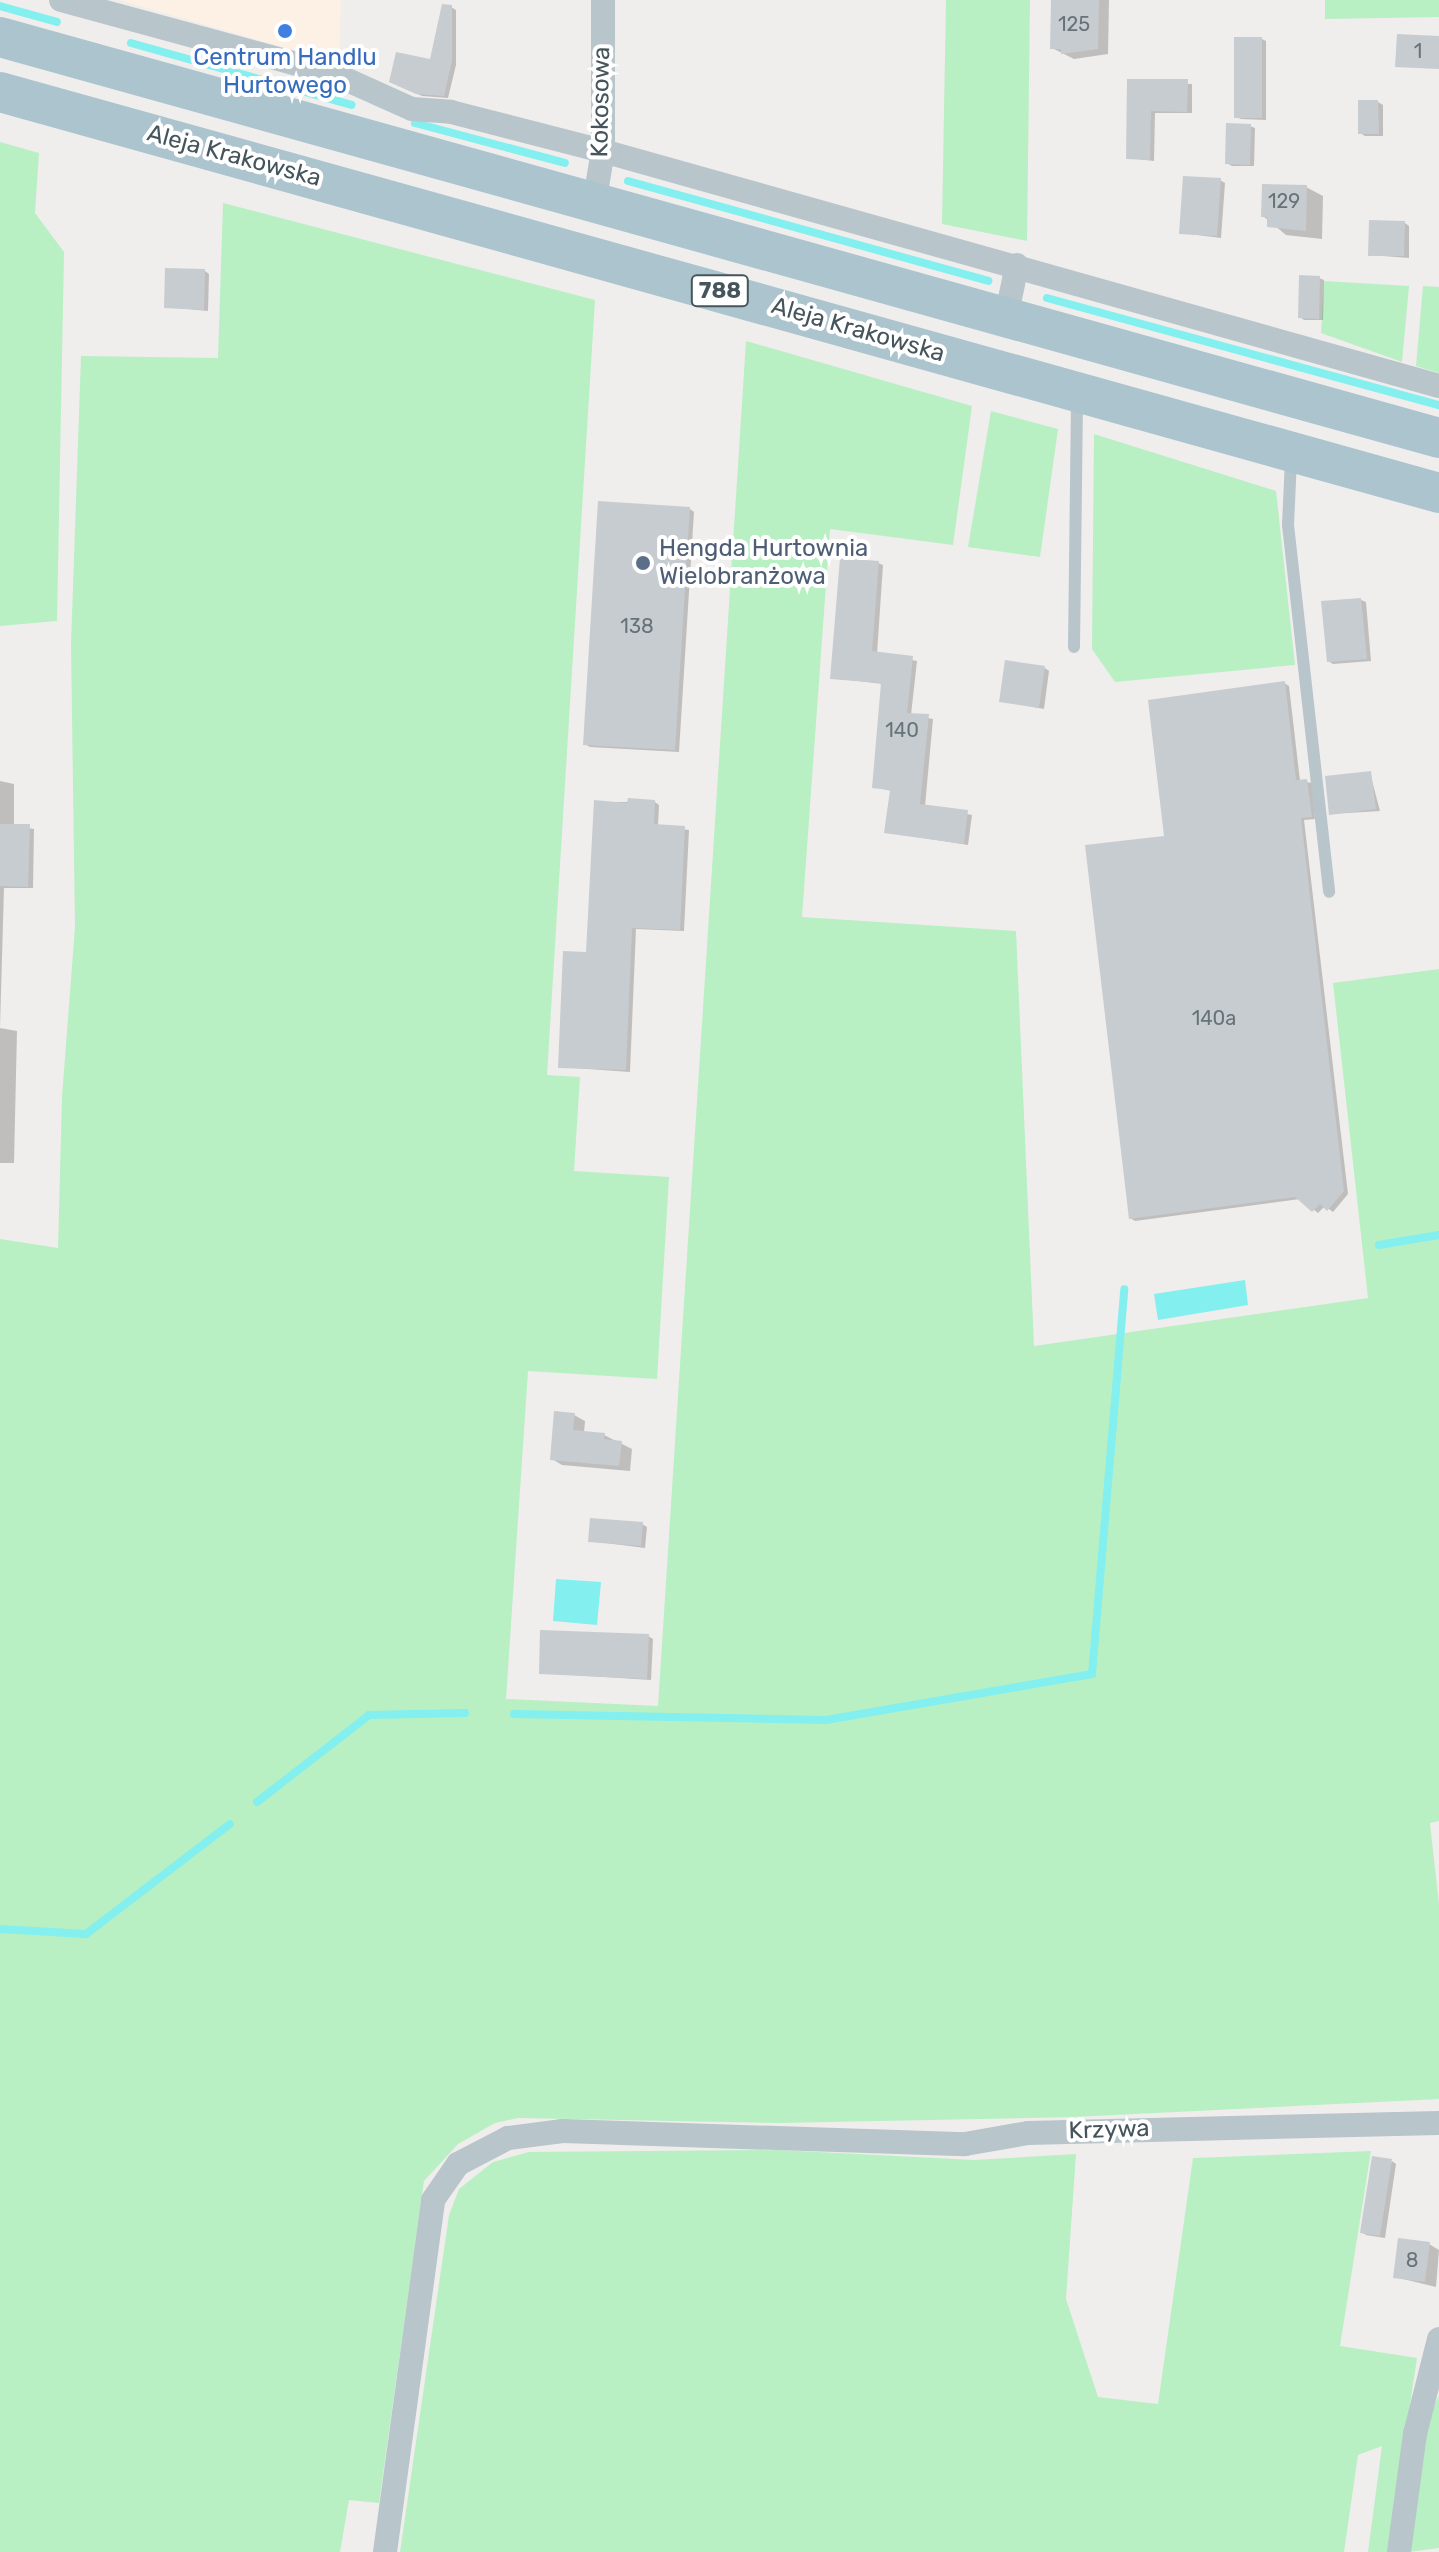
<!DOCTYPE html>
<meta charset="utf-8">
<style>
body{margin:0}
#map{position:relative;width:1439px;height:2552px;overflow:hidden;background:#f0eded;font-family:Rubik,sans-serif}
div>[style]{position:absolute}
.commercial>*{inset:0;background:#fcf1e4}
.green>*{inset:0;background:#b8f0c3}
.water>*{inset:0;background:#83efef}
.shadow>*{inset:0;background:#0003}
.stream>*{height:8px;margin:-4px;padding:0 4px;transform-origin:4px;border-radius:4px;background:#83efef}
.building>*{inset:0;background:#c7ccd0}
.lane>*{height:12px;margin:-6px;padding:0 6px;transform-origin:6px;border-radius:6px;background:#b8c5cb}
.street>*{height:24px;margin:-12px;padding:0 12px;transform-origin:12px;border-radius:12px;background:#b8c5cb}
.primary>*{height:40px;margin:-20px;padding:0 20px;transform-origin:20px;border-radius:20px;background:#abc4ce}
.dots>*{width:22px;height:22px;translate:-50% -50%;box-sizing:border-box;border:4px solid #fff;border-radius:50%}
span{translate:-50% -50%;white-space:nowrap;text-align:center;line-height:1.15;-webkit-text-stroke:8px #fff;paint-order:stroke}
.number-label{font-size:20px;color:#667378}
.number-label span{-webkit-text-stroke-width:0}
.shield-label span{padding:2px 6px;background:#fff;border:2px solid;border-radius:6px;-webkit-text-stroke-width:0}
.shield-label{font-size:22px;color:#45555b;font-weight:700}
.shop-label{font-size:24px;color:#366cbe}
.street-label{font-size:24px;color:#45555b}
.service-label{font-size:24px;color:#4e5e75}
.left{translate:0 -50%;text-align:left}
</style>
<div id="map">
<div class="commercial">
<div style="clip-path:polygon(119px 0,341px 0,339px 63px)"></div>
</div>
<div class="green">
<div style="clip-path:polygon(946px 0,1030px 0,1027px 241px,942px 224px)"></div>
<div style="clip-path:polygon(1325px 0,1439px 0,1439px 17px,1325px 19px)"></div>
<div style="clip-path:polygon(0 142px,39px 153px,35px 213px,64px 252px,57px 621px,0 626px)"></div>
<div style="clip-path:polygon(223px 203px,595px 300px,547px 1075px,580px 1077px,574px 1171px,669px 1177px,657px 1379px,528px 1371px,506px 1699px,658px 1706px,746px 341px,972px 406px,953px 545px,830px 529px,802px 917px,1016px 931px,1034px 1346px,1368px 1298px,1333px 983px,1439px 969px,1439px 1821px,1430px 1823px,1439px 1905px,1439px 2099px,1074px 2117px,779px 2123px,518px 2118px,495px 2123px,458px 2144px,424px 2181px,379px 2503px,349px 2500px,340px 2552px,0 2552px,0 1239px,58px 1248px,62px 1097px,75px 927px,71px 644px,81px 356px,218px 358px)"></div>
<div style="clip-path:polygon(1324px 281px,1409px 286px,1402px 362px,1321px 333px)"></div>
<div style="clip-path:polygon(1423px 286px,1439px 287px,1439px 373px,1416px 366px)"></div>
<div style="clip-path:polygon(991px 411px,1058px 429px,1040px 557px,968px 547px)"></div>
<div style="clip-path:polygon(1094px 434px,1276px 491px,1295px 665px,1115px 682px,1092px 649px)"></div>
<div style="clip-path:polygon(779px 2150px,974px 2160px,1076px 2154px,1066px 2299px,1098px 2397px,1158px 2404px,1193px 2158px,1371px 2151px,1340px 2346px,1417px 2358px,1388px 2552px,1368px 2552px,1382px 2446px,1358px 2455px,1344px 2552px,400px 2552px,449px 2215px,459px 2189px,493px 2162px,529px 2152px)"></div>
<div style="clip-path:polygon(1439px 2396px,1439px 2548px,1409px 2552px,1428px 2416px)"></div>
</div>
<div class="water">
<div style="clip-path:polygon(1245px 1280px,1248px 1305px,1158px 1320px,1154px 1294px)"></div>
<div style="clip-path:polygon(556px 1579px,601px 1582px,597px 1625px,553px 1621px)"></div>
</div>
<div class="shadow">
<div style="clip-path:polygon(1053px 0,1109px 0,1108px 54px,1074px 59px,1052px 48px)"></div>
<div style="clip-path:polygon(451px 7px,456px 10px,456px 65px,448px 98px,422px 96px,396px 84px,432px 61px)"></div>
<div style="clip-path:polygon(1262px 39px,1266px 41px,1266px 120px,1241px 119px,1236px 117px)"></div>
<div style="clip-path:polygon(1129px 81px,1192px 84px,1192px 113px,1155px 113px,1154px 161px,1128px 158px)"></div>
<div style="clip-path:polygon(1378px 102px,1383px 105px,1383px 136px,1365px 136px,1360px 133px)"></div>
<div style="clip-path:polygon(1250px 126px,1255px 128px,1254px 166px,1232px 166px,1227px 163px)"></div>
<div style="clip-path:polygon(1220px 180px,1225px 183px,1221px 238px,1181px 233px)"></div>
<div style="clip-path:polygon(1306px 187px,1323px 196px,1322px 239px,1286px 235px,1263px 216px)"></div>
<div style="clip-path:polygon(1405px 223px,1409px 226px,1409px 258px,1370px 255px)"></div>
<div style="clip-path:polygon(205px 271px,209px 274px,208px 311px,166px 307px)"></div>
<div style="clip-path:polygon(1319px 278px,1324px 280px,1323px 320px,1304px 320px,1300px 317px)"></div>
<div style="clip-path:polygon(690px 509px,694px 512px,679px 752px,590px 747px,585px 744px)"></div>
<div style="clip-path:polygon(878px 563px,883px 565px,877px 654px,917px 661px,911px 715px,933px 719px,925px 806px,972px 815px,968px 845px,886px 832px,892px 791px,874px 787px,883px 684px,832px 678px)"></div>
<div style="clip-path:polygon(1361px 600px,1366px 602px,1371px 661px,1333px 664px,1328px 661px)"></div>
<div style="clip-path:polygon(1045px 668px,1049px 671px,1044px 709px,1001px 701px)"></div>
<div style="clip-path:polygon(1284px 683px,1289px 686px,1300px 781px,1312px 783px,1315px 819px,1304px 820px,1348px 1194px,1333px 1212px,1325px 1206px,1318px 1213px,1300px 1199px,1135px 1221px,1130px 1218px,1166px 837px)"></div>
<div style="clip-path:polygon(1370px 773px,1380px 811px,1331px 814px)"></div>
<div style="clip-path:polygon(0 781px,14px 784px,14px 826px,34px 829px,33px 888px,4px 888px,0 1028px,17px 1031px,14px 1163px,0 1163px)"></div>
<div style="clip-path:polygon(596px 802px,655px 802px,659px 805px,658px 826px,689px 830px,684px 931px,636px 929px,630px 1072px,560px 1067px,588px 954px)"></div>
<div style="clip-path:polygon(574px 1415px,585px 1421px,584px 1433px,604px 1435px,632px 1449px,630px 1471px,562px 1465px,552px 1459px)"></div>
<div style="clip-path:polygon(642px 1524px,647px 1527px,645px 1548px,590px 1541px)"></div>
<div style="clip-path:polygon(648px 1636px,653px 1639px,651px 1680px,541px 1673px)"></div>
<div style="clip-path:polygon(1392px 2161px,1396px 2164px,1385px 2238px,1366px 2235px,1362px 2232px)"></div>
<div style="clip-path:polygon(1429px 2244px,1439px 2250px,1436px 2287px,1395px 2277px)"></div>
</div>
<div class="stream">
<div style="left:0;top:6px;width:59px;rotate:15.7deg"></div>
<div style="left:131px;top:43px;width:229px;rotate:15.7deg"></div>
<div style="left:415px;top:123px;width:155px;rotate:14.9deg"></div>
<div style="left:628px;top:181px;width:374px;rotate:15.5deg"></div>
<div style="left:1047px;top:298px;width:406px;rotate:15.3deg"></div>
<div style="left:1379px;top:1245px;width:61px;rotate:-9.5deg"></div>
<div style="left:514px;top:1714px;width:312px;rotate:1.1deg"></div>
<div style="left:826px;top:1720px;width:270px;rotate:-9.8deg"></div>
<div style="left:1092px;top:1674px;width:386px;rotate:-85.2deg"></div>
<div style="left:257px;top:1802px;width:142px;rotate:-37.8deg"></div>
<div style="left:369px;top:1715px;width:96px;rotate:-1.2deg"></div>
<div style="left:0;top:1929px;width:86px;rotate:3.3deg"></div>
<div style="left:86px;top:1934px;width:181px;rotate:-37.4deg"></div>
</div>
<div class="building">
<div style="clip-path:polygon(1051px 0,1099px 0,1098px 49px,1061px 54px,1061px 49px,1050px 49px)"></div>
<div style="clip-path:polygon(442px 4px,452px 5px,452px 61px,444px 96px,416px 94px,389px 82px,396px 52px,430px 59px)"></div>
<div style="clip-path:polygon(1397px 34px,1439px 36px,1439px 69px,1395px 67px)"></div>
<div style="clip-path:polygon(1234px 37px,1262px 37px,1262px 118px,1234px 118px)"></div>
<div style="clip-path:polygon(1127px 79px,1188px 79px,1187px 112px,1151px 111px,1150px 160px,1126px 159px)"></div>
<div style="clip-path:polygon(1358px 100px,1378px 100px,1379px 134px,1358px 134px)"></div>
<div style="clip-path:polygon(1226px 123px,1251px 124px,1250px 165px,1225px 164px)"></div>
<div style="clip-path:polygon(1183px 176px,1221px 178px,1217px 236px,1179px 234px)"></div>
<div style="clip-path:polygon(1262px 184px,1307px 185px,1306px 231px,1267px 227px,1267px 217px,1261px 217px)"></div>
<div style="clip-path:polygon(1369px 220px,1405px 221px,1404px 256px,1368px 256px)"></div>
<div style="clip-path:polygon(165px 268px,205px 269px,204px 310px,164px 308px)"></div>
<div style="clip-path:polygon(1299px 275px,1320px 276px,1319px 319px,1298px 318px)"></div>
<div style="clip-path:polygon(598px 501px,690px 507px,675px 750px,583px 745px)"></div>
<div style="clip-path:polygon(840px 558px,879px 561px,872px 651px,913px 656px,907px 713px,929px 714px,920px 804px,968px 810px,964px 844px,884px 833px,890px 790px,872px 788px,881px 683px,830px 679px)"></div>
<div style="clip-path:polygon(1361px 598px,1367px 659px,1327px 662px,1321px 601px)"></div>
<div style="clip-path:polygon(1005px 660px,1045px 666px,1039px 708px,999px 702px)"></div>
<div style="clip-path:polygon(1285px 681px,1296px 780px,1307px 779px,1312px 817px,1301px 818px,1344px 1191px,1327px 1211px,1320px 1204px,1312px 1212px,1295px 1197px,1129px 1219px,1085px 845px,1164px 836px,1148px 700px)"></div>
<div style="clip-path:polygon(1371px 771px,1376px 809px,1329px 815px,1325px 776px)"></div>
<div style="clip-path:polygon(628px 798px,655px 800px,654px 824px,685px 826px,680px 930px,632px 928px,626px 1070px,558px 1068px,563px 951px,586px 952px,594px 800px,627px 803px)"></div>
<div style="clip-path:polygon(0 824px,30px 824px,28px 887px,0 886px)"></div>
<div style="clip-path:polygon(554px 1411px,575px 1413px,573px 1430px,605px 1433px,604px 1439px,622px 1441px,619px 1466px,550px 1460px)"></div>
<div style="clip-path:polygon(590px 1518px,643px 1522px,641px 1546px,588px 1542px)"></div>
<div style="clip-path:polygon(540px 1630px,649px 1634px,647px 1679px,539px 1674px)"></div>
<div style="clip-path:polygon(1372px 2156px,1392px 2159px,1380px 2236px,1360px 2233px)"></div>
<div style="clip-path:polygon(1398px 2238px,1430px 2242px,1425px 2282px,1393px 2278px)"></div>
</div>
<div class="lane">
<div style="left:1291px;top:459px;width:66px;rotate:92.6deg"></div>
<div style="left:1288px;top:525px;width:369px;rotate:83.6deg"></div>
<div style="left:1074px;top:647px;width:247px;rotate:-89.3deg"></div>
</div>
<div class="street">
<div style="left:61px;top:0;width:283px;rotate:15.2deg"></div>
<div style="left:334px;top:74px;width:85px;rotate:24.2deg"></div>
<div style="left:412px;top:109px;width:39px;rotate:4deg"></div>
<div style="left:451px;top:112px;width:157px;rotate:14.4deg"></div>
<div style="left:603px;top:151px;width:868px;rotate:15.7deg"></div>
<div style="left:594px;top:204px;width:54px;rotate:-80.4deg"></div>
<div style="left:603px;top:151px;width:151px;rotate:-90deg"></div>
<div style="left:1006px;top:318px;width:54px;rotate:-78.3deg"></div>
<div style="left:385px;top:2552px;width:355px;rotate:-82.2deg"></div>
<div style="left:433px;top:2200px;width:44px;rotate:-55.2deg"></div>
<div style="left:458px;top:2164px;width:56px;rotate:-27.5deg"></div>
<div style="left:508px;top:2138px;width:55px;rotate:-7.3deg"></div>
<div style="left:563px;top:2131px;width:402px;rotate:1.9deg"></div>
<div style="left:965px;top:2144px;width:64px;rotate:-9.9deg"></div>
<div style="left:1028px;top:2133px;width:411px;rotate:-1.4deg"></div>
<div style="left:1399px;top:2552px;width:119px;rotate:-82.3deg"></div>
<div style="left:1415px;top:2434px;width:98px;rotate:-75.8deg"></div>
</div>
<div class="primary">
<div style="left:0;top:37px;width:1494px;rotate:15.57deg"></div>
<div style="left:0;top:92px;width:1494px;rotate:15.57deg"></div>
</div>
<div class="dots">
<div style="left:285px;top:31px;background:#3f7fe0"></div>
<div style="left:643px;top:563px;background:#5c6f8a"></div>
</div>
<div class="number-label">
<span style="left:1074px;top:24px">125</span>
<span style="left:1418px;top:51px">1</span>
<span style="left:1284px;top:201px">129</span>
<span style="left:637px;top:626px">138</span>
<span style="left:902px;top:730px">140</span>
<span style="left:1214px;top:1018px">140a</span>
<span style="left:1412px;top:2260px">8</span>
</div>
<div class="shield-label">
<span style="left:720px;top:291px">788</span>
</div>
<div class="shop-label">
<span style="left:285px;top:72px">Centrum Handlu<br>Hurtowego</span>
</div>
<div class="street-label">
<span style="left:601px;top:102px;rotate:-89deg">Kokosowa</span>
<span style="left:234px;top:156px;rotate:15deg">Aleja Krakowska</span>
<span style="left:858px;top:330px;rotate:16deg">Aleja Krakowska</span>
<span style="left:1109px;top:2130px;rotate:-2deg">Krzywa</span>
</div>
<div class="service-label">
<span class="left" style="left:659px;top:563px">Hengda Hurtownia<br>Wielobranżowa</span>
</div>
</div>
